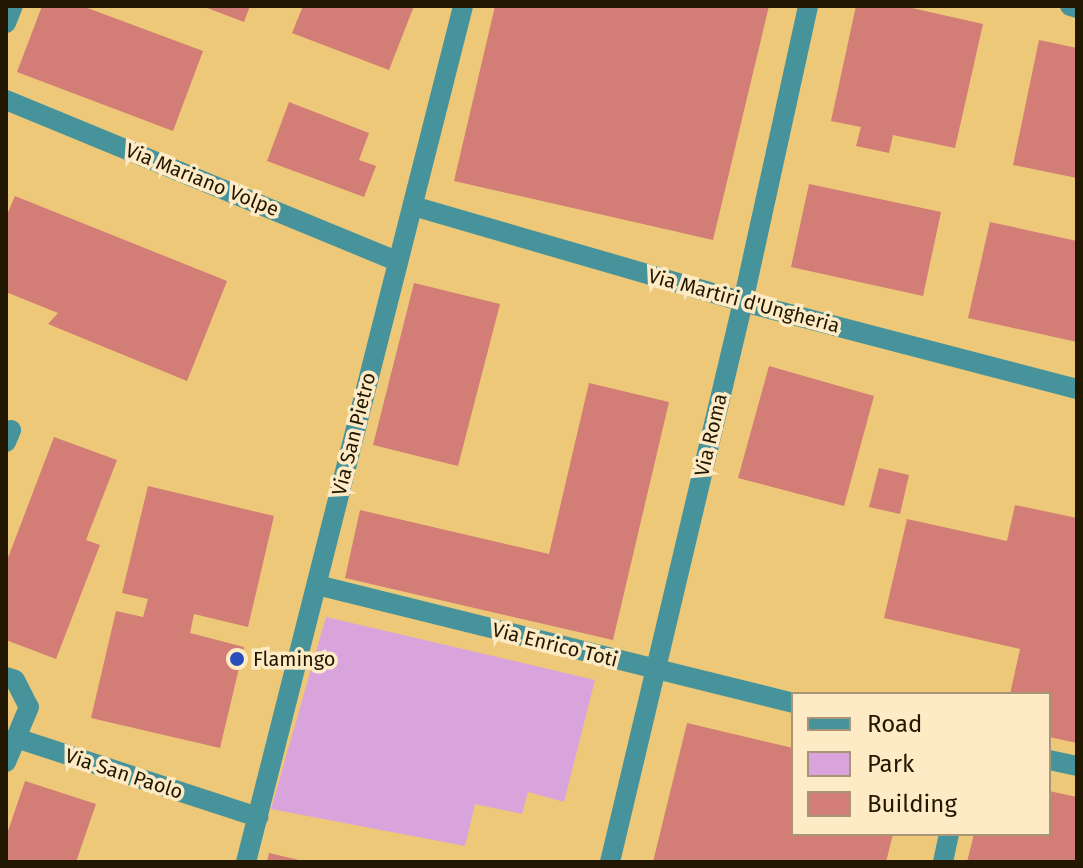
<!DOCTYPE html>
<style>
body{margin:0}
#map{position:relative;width:1083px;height:868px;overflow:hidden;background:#edc878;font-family:"Fira Sans",sans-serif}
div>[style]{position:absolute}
.green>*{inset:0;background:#d9a4db}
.building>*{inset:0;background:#d27d76}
.service>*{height:20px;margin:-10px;padding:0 10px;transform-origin:10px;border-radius:10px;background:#47939c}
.pedestrian>*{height:20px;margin:-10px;padding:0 10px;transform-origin:10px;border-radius:10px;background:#47939c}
.minor>*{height:20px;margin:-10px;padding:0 10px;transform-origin:10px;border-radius:10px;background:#47939c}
.dots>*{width:22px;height:22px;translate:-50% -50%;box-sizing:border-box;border:4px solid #feebc5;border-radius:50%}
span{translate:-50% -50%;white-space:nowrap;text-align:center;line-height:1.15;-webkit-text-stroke:7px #feebc5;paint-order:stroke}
.street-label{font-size:20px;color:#221701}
.poi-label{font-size:20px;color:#221701}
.left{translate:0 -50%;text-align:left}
.frame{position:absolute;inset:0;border:8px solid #221701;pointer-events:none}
.legend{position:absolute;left:791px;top:692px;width:260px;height:144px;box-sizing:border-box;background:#feebc5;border:2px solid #a69677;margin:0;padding:10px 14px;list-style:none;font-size:24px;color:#221701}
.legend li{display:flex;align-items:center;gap:16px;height:40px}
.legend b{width:40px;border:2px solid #a69677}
</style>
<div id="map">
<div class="green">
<div style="clip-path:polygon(326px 617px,595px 680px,564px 802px,528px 792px,522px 814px,475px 804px,465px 846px,271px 809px)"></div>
</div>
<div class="building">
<div style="clip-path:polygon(42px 6px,82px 6px,203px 51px,173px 131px,17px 72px)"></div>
<div style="clip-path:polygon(202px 6px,250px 6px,244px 22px)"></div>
<div style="clip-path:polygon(303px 6px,414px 6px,389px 70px,292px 33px)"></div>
<div style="clip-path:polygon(495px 6px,769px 6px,713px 240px,454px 181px)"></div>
<div style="clip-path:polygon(856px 6px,903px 6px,983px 24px,955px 148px,893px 135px,889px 153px,856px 146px,861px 127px,831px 121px)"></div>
<div style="clip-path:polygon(1039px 40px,1077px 48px,1077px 178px,1013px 165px)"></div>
<div style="clip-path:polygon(289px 102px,369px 133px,359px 160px,376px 166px,364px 197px,267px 161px)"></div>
<div style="clip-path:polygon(809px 184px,941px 212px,923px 296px,791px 267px)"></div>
<div style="clip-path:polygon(15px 196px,227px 281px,187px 381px,48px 324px,58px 313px,6px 292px,6px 217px)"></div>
<div style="clip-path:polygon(990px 222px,1077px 241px,1077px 342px,968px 318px)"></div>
<div style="clip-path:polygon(414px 283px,500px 304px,458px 466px,373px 445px)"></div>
<div style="clip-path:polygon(769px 366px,874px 396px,844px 506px,738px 478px)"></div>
<div style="clip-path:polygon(589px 383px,669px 402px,613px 640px,345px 578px,360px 510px,549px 554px)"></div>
<div style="clip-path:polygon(54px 437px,117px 460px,86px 540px,100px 545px,56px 659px,6px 640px,6px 563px)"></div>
<div style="clip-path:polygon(879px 468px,909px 475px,900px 514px,869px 507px)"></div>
<div style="clip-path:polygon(148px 486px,274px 516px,248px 627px,194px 614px,190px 633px,244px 647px,220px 748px,91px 718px,116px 611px,143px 617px,148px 599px,122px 593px)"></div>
<div style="clip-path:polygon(1015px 505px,1077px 518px,1077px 743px,1049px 737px,1049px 694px,1010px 694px,1020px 649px,884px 618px,907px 519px,1007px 541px)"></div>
<div style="clip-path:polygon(687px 723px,793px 748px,793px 834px,893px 834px,886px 862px,653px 862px)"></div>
<div style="clip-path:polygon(25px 781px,96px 804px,76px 862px,6px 862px,6px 837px)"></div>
<div style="clip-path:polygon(1049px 791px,1077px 797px,1077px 862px,967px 862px,974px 834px,1049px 834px)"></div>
<div style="clip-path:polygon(269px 853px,303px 861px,303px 862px,267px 862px)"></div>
</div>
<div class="service">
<div style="left:6px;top:442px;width:13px;rotate:-67deg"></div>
<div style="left:6px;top:677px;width:9px;rotate:18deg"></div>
<div style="left:15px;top:680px;width:30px;rotate:63deg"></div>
<div style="left:29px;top:707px;width:34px;rotate:113deg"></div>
</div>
<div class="pedestrian">
<div style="left:1070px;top:6px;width:7px;rotate:16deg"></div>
</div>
<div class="minor">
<div style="left:6px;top:23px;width:18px;rotate:-68deg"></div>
<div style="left:6px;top:100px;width:423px;rotate:22.4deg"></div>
<div style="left:413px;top:206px;width:344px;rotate:16.2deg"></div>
<div style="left:743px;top:302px;width:345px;rotate:14.6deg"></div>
<div style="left:317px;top:585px;width:490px;rotate:13.9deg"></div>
<div style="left:1049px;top:760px;width:29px;rotate:12deg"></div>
<div style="left:6px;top:762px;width:26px;rotate:-67deg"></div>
<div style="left:16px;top:738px;width:255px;rotate:18.1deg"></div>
<div style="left:246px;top:862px;width:883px;rotate:-75.77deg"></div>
<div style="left:610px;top:862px;width:576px;rotate:-76.64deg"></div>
<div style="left:743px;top:302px;width:303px;rotate:-77.6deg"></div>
<div style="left:943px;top:862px;width:29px;rotate:-78deg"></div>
</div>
<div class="dots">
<div style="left:237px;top:659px;background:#274ebd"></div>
</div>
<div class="street-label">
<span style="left:202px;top:180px;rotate:22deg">Via Mariano Volpe</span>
<span style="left:744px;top:301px;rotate:15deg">Via Martiri d'Ungheria</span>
<span style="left:354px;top:434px;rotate:-76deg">Via San Pietro</span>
<span style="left:711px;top:435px;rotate:-77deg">Via Roma</span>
<span style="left:555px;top:645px;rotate:14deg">Via Enrico Toti</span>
<span style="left:124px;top:774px;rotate:18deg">Via San Paolo</span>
</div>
<div class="poi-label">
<span class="left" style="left:253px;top:659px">Flamingo</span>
</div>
<div class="frame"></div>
<ul class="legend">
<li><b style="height:10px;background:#47939c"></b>Road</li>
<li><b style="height:22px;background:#d9a4db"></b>Park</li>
<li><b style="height:22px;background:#d27d76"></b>Building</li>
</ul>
</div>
